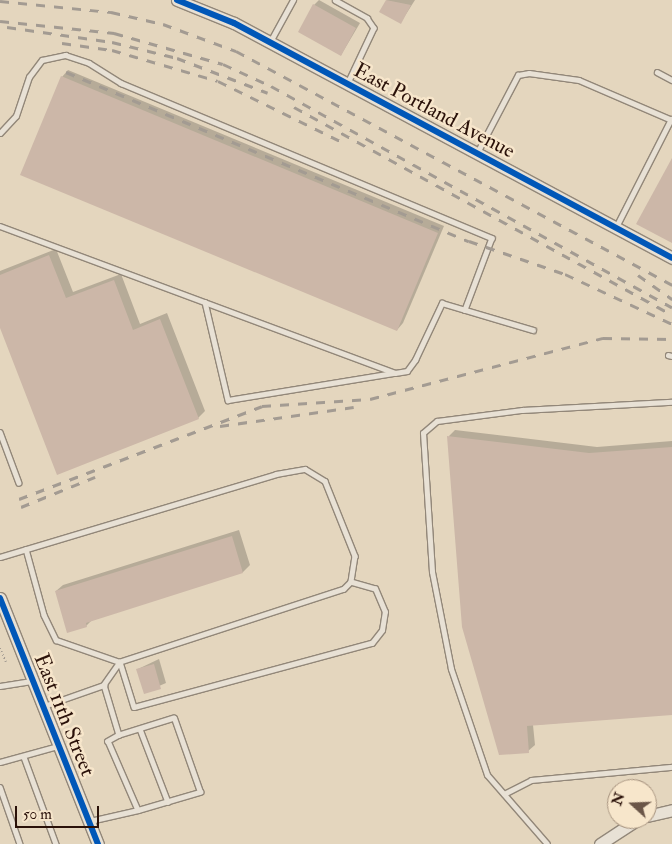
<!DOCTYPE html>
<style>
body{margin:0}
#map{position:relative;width:672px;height:844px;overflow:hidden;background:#e4d6be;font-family:"IM FELL Double Pica",serif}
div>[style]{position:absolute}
.shadow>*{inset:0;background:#0003}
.building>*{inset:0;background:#ccb7a8}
.path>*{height:2px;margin-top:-1px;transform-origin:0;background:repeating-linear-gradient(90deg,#a39b92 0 1px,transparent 0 3.5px)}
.roads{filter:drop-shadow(1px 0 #928779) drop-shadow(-1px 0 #928779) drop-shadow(0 1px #928779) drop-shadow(0 -1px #928779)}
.service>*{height:4.5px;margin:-2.25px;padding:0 2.25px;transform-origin:2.25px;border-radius:2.25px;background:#e8e1d5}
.tertiary>*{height:11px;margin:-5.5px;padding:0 5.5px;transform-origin:5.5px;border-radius:5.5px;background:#e8e1d5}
.rail>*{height:3px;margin-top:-1.5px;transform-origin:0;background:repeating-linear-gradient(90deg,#a39b92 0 9px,transparent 0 18px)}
.cycleway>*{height:6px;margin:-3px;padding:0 3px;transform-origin:3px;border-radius:3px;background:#0057b8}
span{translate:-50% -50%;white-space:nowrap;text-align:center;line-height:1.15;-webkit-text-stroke:5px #f7e6cb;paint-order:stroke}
.street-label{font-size:21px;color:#2a1109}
.north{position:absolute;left:607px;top:779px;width:50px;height:50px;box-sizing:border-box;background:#f7e6cb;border:1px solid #a5917d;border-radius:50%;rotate:290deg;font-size:14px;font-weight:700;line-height:20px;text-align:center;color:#2a1109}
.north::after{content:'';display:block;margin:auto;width:18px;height:22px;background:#6b5648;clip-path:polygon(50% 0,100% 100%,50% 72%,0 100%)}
.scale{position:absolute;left:15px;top:806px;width:84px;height:22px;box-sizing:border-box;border:2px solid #2a1109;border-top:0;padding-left:6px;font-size:15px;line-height:18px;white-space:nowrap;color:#2a1109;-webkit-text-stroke:4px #f7e6cb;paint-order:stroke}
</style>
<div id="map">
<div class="shadow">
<div style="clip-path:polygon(319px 0,360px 23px,341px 55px,314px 5px)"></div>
<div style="clip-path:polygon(387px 0,415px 0,401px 22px,381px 11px)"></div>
<div style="clip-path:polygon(68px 70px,444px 226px,403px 323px,397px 330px,62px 77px)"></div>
<div style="clip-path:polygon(56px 249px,73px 292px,121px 274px,140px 324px,167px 313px,205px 411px,198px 418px,0 325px,0 271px)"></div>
<div style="clip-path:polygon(455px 430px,597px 447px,672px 441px,672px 714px,533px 725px,535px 745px,528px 751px,449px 436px)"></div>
<div style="clip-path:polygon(239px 530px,250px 565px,243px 572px,93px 619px,86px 626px,56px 591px,63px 585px)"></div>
<div style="clip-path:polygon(159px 659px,166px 683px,145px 692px,138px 669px)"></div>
</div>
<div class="building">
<div style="clip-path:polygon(386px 0,411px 5px,401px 24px,379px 12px)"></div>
<div style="clip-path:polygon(313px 4px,356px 28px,341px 56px,298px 32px)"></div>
<div style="clip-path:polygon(61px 76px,438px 233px,397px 331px,20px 175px)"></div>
<div style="clip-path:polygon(672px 158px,672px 243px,636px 224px)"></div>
<div style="clip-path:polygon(49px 255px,66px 298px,114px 280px,133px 330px,160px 319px,199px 419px,57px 475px,0 328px,0 275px)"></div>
<div style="clip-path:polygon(447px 436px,589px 453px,672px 447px,672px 715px,527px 726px,529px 753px,499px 755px,462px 627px)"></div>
<div style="clip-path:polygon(232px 536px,243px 573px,86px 623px,87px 627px,67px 633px,55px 591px)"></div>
<div style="clip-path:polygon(154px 664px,161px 689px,144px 694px,136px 669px)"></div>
</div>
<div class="path">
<div style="left:0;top:648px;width:15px;rotate:67deg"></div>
</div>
<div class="roads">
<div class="service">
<div style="left:335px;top:0;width:37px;rotate:29deg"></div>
<div style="left:367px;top:18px;width:12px;rotate:55deg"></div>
<div style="left:374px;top:28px;width:61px;rotate:115.3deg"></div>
<div style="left:270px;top:42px;width:48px;rotate:-61.3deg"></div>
<div style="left:657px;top:72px;width:17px;rotate:28deg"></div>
<div style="left:0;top:133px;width:23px;rotate:-47deg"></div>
<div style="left:16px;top:116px;width:41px;rotate:-71.6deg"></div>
<div style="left:29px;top:77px;width:21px;rotate:-53deg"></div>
<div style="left:42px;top:60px;width:24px;rotate:-12deg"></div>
<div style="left:65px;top:55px;width:25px;rotate:18deg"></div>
<div style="left:89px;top:63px;width:38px;rotate:32deg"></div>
<div style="left:121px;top:83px;width:402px;rotate:22.7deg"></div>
<div style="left:492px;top:238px;width:77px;rotate:110.6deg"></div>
<div style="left:477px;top:153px;width:88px;rotate:-62.3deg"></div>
<div style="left:518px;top:75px;width:11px;rotate:-10deg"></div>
<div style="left:529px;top:73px;width:50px;rotate:8deg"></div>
<div style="left:579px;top:80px;width:101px;rotate:23.3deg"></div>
<div style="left:0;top:226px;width:421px;rotate:20.4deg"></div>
<div style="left:395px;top:373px;width:12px;rotate:-9deg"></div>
<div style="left:407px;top:371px;width:14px;rotate:-54deg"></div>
<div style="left:415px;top:360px;width:63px;rotate:-64.7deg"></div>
<div style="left:442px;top:303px;width:95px;rotate:16.5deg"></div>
<div style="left:616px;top:227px;width:121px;rotate:-63deg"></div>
<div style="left:205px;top:302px;width:101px;rotate:76.8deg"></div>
<div style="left:228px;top:400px;width:167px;rotate:-9.3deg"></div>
<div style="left:668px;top:355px;width:4px;rotate:14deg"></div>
<div style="left:0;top:432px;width:54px;rotate:69.6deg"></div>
<div style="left:26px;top:549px;width:68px;rotate:74.7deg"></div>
<div style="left:44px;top:615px;width:28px;rotate:64deg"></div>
<div style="left:56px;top:640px;width:68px;rotate:19deg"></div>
<div style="left:120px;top:662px;width:47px;rotate:72.7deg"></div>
<div style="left:134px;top:707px;width:246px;rotate:-15.1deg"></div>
<div style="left:372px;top:643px;width:16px;rotate:-52deg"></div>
<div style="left:382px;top:630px;width:18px;rotate:-81deg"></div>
<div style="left:385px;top:612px;width:25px;rotate:-113deg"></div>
<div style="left:375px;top:589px;width:25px;rotate:-164deg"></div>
<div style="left:0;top:557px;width:288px;rotate:-16.7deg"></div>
<div style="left:276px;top:474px;width:29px;rotate:-10deg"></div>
<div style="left:305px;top:469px;width:23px;rotate:31deg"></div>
<div style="left:325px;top:481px;width:81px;rotate:68.2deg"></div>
<div style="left:355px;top:556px;width:26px;rotate:99deg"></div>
<div style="left:351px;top:582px;width:10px;rotate:135deg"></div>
<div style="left:344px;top:589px;width:236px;rotate:161.9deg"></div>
<div style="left:120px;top:662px;width:28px;rotate:125deg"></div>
<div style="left:0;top:686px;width:33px;rotate:-9deg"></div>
<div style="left:44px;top:706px;width:64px;rotate:-19.3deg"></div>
<div style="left:104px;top:685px;width:52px;rotate:73.3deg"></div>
<div style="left:119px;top:735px;width:13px;rotate:151deg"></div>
<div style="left:108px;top:741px;width:75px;rotate:66.5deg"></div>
<div style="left:138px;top:810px;width:65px;rotate:-16.2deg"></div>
<div style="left:200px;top:792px;width:78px;rotate:-109.4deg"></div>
<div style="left:174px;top:718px;width:58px;rotate:162.8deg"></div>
<div style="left:140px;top:729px;width:78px;rotate:69deg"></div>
<div style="left:24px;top:757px;width:93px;rotate:69.8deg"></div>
<div style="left:0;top:762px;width:60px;rotate:-15.4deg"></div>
<div style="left:0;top:787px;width:60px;rotate:70.7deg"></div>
<div style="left:504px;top:794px;width:30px;rotate:-27deg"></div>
<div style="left:531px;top:780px;width:142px;rotate:-5.3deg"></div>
<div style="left:90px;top:821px;width:49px;rotate:-12.9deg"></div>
<div style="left:547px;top:844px;width:91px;rotate:-131deg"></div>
<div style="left:487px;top:775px;width:112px;rotate:-108.8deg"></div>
<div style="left:451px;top:669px;width:99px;rotate:-101.1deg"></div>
<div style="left:432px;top:572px;width:139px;rotate:-93.7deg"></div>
<div style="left:423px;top:433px;width:18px;rotate:-41deg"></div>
<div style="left:437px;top:421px;width:86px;rotate:-7.4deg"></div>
<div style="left:522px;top:410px;width:150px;rotate:-3.1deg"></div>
</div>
<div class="tertiary">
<div style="left:177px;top:0;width:61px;rotate:22deg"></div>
<div style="left:234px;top:23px;width:497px;rotate:28.2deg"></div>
<div style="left:0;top:598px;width:265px;rotate:68.3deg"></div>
<div style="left:647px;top:816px;width:26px;rotate:-13deg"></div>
<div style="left:600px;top:844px;width:45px;rotate:-33.3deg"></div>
</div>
</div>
<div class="rail">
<div style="left:0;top:1px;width:112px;rotate:5.7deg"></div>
<div style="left:111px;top:12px;width:53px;rotate:13deg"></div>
<div style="left:163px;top:24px;width:78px;rotate:20.3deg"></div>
<div style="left:236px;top:51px;width:495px;rotate:28.2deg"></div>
<div style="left:0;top:21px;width:115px;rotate:6deg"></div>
<div style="left:114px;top:33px;width:113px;rotate:15.9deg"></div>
<div style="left:223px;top:64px;width:53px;rotate:24.6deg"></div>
<div style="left:271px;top:86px;width:458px;rotate:28.9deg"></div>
<div style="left:7px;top:27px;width:106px;rotate:8.1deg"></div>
<div style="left:112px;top:42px;width:67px;rotate:13.8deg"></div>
<div style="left:177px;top:58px;width:97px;rotate:21deg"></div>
<div style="left:62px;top:43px;width:50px;rotate:8deg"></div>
<div style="left:112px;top:50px;width:110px;rotate:16.3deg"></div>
<div style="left:218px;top:81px;width:138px;rotate:26.2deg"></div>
<div style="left:66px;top:72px;width:437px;rotate:22.8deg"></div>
<div style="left:469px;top:241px;width:102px;rotate:19deg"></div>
<div style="left:565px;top:274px;width:118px;rotate:25deg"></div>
<div style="left:294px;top:107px;width:431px;rotate:28.8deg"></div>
<div style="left:638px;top:275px;width:42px;rotate:35.2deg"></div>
<div style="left:220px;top:426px;width:135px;rotate:-8.1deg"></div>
<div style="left:19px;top:499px;width:260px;rotate:-20.9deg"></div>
<div style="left:262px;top:406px;width:108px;rotate:-3.7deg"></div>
<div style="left:370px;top:399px;width:241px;rotate:-14.7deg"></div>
<div style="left:603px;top:338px;width:69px;rotate:0.8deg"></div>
<div style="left:21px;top:507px;width:80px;rotate:-22.1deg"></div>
</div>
<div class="cycleway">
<div style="left:177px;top:0;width:61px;rotate:22deg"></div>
<div style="left:234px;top:23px;width:497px;rotate:28.2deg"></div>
<div style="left:0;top:598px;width:265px;rotate:68.3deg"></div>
</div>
<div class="street-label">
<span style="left:434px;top:111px;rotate:28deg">East Portland Avenue</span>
<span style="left:64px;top:715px;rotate:68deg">East 11th Street</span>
</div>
<div class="north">N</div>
<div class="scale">50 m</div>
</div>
